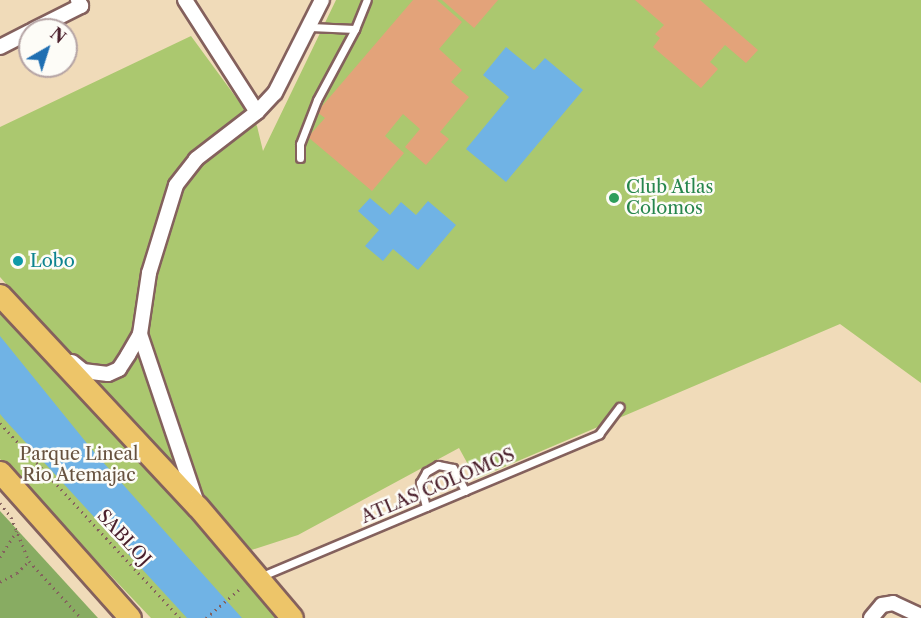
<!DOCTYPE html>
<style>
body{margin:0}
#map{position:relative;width:921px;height:618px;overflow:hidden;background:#f0dbb9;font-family:"Libre Caslon Text",serif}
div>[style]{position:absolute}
.green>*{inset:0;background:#abc86f}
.forest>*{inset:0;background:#88ac62}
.water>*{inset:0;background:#70b3e5}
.building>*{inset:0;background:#e3a37a}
.path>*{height:3px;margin-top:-1.5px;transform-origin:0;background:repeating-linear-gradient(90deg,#84615d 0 1.5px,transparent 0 6px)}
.roads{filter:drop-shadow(2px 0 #84615d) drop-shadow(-2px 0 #84615d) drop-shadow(0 2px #84615d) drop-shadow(0 -2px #84615d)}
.service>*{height:7px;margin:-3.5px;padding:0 3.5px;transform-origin:3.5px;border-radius:3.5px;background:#fff}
.minor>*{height:14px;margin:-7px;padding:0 7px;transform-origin:7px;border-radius:7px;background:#fff}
.primary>*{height:21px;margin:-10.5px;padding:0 10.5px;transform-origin:10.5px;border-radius:10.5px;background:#edc569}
.dots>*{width:16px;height:16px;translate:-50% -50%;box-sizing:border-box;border:3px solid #fdfcf7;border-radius:50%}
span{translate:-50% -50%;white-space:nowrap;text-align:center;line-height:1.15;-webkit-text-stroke:5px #fdfcf7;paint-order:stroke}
.leisure-label{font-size:18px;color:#27864d}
.left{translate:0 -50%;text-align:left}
.culture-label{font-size:18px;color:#0d838f}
.park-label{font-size:18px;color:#67523f}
.street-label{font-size:18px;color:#4a1f2b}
.north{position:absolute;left:18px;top:18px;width:60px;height:60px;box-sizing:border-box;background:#fdfcf7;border:2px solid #b5a4a5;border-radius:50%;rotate:39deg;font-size:16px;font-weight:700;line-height:24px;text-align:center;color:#4a1f2b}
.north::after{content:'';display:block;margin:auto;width:21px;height:27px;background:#1f6fb2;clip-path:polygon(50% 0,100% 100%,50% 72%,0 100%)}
</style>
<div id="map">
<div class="green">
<div style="clip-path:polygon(336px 0,921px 0,921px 383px,840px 324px,476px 479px,459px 448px,298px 535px,242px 553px,0 277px,0 127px,191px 36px,257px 126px,263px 151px)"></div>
<div style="clip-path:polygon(0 302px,287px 618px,151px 618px,0 459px)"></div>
</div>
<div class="forest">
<div style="clip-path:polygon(0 511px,98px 618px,0 618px)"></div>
</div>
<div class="water">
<div style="clip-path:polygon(506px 47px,534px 70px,545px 58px,583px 90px,506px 182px,466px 149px,509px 97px,483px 75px)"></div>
<div style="clip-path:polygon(370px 198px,390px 215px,401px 202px,416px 215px,428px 201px,456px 225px,418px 270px,393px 249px,383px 261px,365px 246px,379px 230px,358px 211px)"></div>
<div style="clip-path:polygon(0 336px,94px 452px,242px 618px,187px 618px,5px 420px,0 414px)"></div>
</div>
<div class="building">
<div style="clip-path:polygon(413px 0,437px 0,462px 22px,439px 49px,462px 70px,451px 82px,469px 97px,440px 132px,449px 139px,426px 165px,405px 147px,420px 129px,403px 114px,385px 136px,404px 153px,372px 191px,308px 137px,325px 118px,317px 112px)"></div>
<div style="clip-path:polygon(442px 0,498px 0,474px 28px)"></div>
<div style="clip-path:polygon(635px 0,700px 0,758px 50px,746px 63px,725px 45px,710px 62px,718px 69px,701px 88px,653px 47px,660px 38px,655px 34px,664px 25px)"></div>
</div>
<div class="path">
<div style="left:0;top:423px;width:265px;rotate:47.3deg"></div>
<div style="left:0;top:503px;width:18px;rotate:52deg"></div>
<div style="left:11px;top:517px;width:48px;rotate:67.8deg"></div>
<div style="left:29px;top:561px;width:77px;rotate:47.6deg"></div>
<div style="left:0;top:557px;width:31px;rotate:-57deg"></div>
<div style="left:0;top:582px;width:19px;rotate:-28deg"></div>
<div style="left:17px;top:573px;width:17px;rotate:-45deg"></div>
<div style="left:206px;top:618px;width:48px;rotate:-40.7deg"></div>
</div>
<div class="roads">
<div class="service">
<div style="left:310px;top:27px;width:45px;rotate:2.5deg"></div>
<div style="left:355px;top:29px;width:31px;rotate:-68deg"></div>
<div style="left:300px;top:158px;width:14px;rotate:-90deg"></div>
<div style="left:300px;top:144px;width:47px;rotate:-68.9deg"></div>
<div style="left:317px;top:100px;width:81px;rotate:-61.8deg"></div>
<div style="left:426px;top:507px;width:25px;rotate:-104deg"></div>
<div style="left:420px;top:483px;width:13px;rotate:-61deg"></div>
<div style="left:426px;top:472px;width:14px;rotate:-30deg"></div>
<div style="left:438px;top:465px;width:15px;rotate:11deg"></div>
<div style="left:453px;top:468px;width:26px;rotate:62deg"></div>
<div style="left:262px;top:576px;width:366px;rotate:-22.8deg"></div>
<div style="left:599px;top:434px;width:34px;rotate:-53deg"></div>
</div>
<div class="minor">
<div style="left:185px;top:0;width:133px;rotate:57.3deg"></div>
<div style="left:33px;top:30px;width:54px;rotate:-26.6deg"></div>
<div style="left:81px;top:6px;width:7px;rotate:-117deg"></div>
<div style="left:0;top:47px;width:34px;rotate:-27deg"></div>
<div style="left:140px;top:334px;width:175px;rotate:71.4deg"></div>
<div style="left:72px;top:362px;width:14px;rotate:39deg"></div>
<div style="left:83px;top:371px;width:25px;rotate:7deg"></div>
<div style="left:108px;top:374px;width:12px;rotate:-24deg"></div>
<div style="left:119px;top:369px;width:17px;rotate:-57deg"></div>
<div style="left:128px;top:355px;width:24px;rotate:-60deg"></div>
<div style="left:140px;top:334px;width:62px;rotate:-81.6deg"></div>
<div style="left:149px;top:273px;width:92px;rotate:-72.9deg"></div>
<div style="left:176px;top:185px;width:33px;rotate:-52deg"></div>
<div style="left:196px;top:159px;width:77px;rotate:-37.6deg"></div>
<div style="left:257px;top:112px;width:26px;rotate:-47deg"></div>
<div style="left:275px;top:93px;width:104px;rotate:-63.2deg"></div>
<div style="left:871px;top:618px;width:17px;rotate:-50deg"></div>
<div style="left:882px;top:605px;width:11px;rotate:-10deg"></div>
<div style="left:893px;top:603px;width:31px;rotate:25deg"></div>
</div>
<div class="primary">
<div style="left:0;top:295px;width:290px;rotate:47deg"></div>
<div style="left:198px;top:507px;width:145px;rotate:49.7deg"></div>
<div style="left:0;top:472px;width:195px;rotate:48.3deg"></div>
</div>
</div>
<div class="dots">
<div style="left:614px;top:198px;background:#2e9e5b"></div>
<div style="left:18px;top:261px;background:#0f9aa8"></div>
</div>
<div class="leisure-label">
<span class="left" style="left:626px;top:198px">Club Atlas<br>Colomos</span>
</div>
<div class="culture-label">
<span class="left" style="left:30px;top:261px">Lobo</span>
</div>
<div class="park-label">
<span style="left:79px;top:465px">Parque Lineal<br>Rio Atemajac</span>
</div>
<div class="street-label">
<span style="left:438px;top:486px;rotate:-23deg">ATLAS COLOMOS</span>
<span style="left:124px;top:538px;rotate:47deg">SABLOJ</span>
</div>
<div class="north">N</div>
</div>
